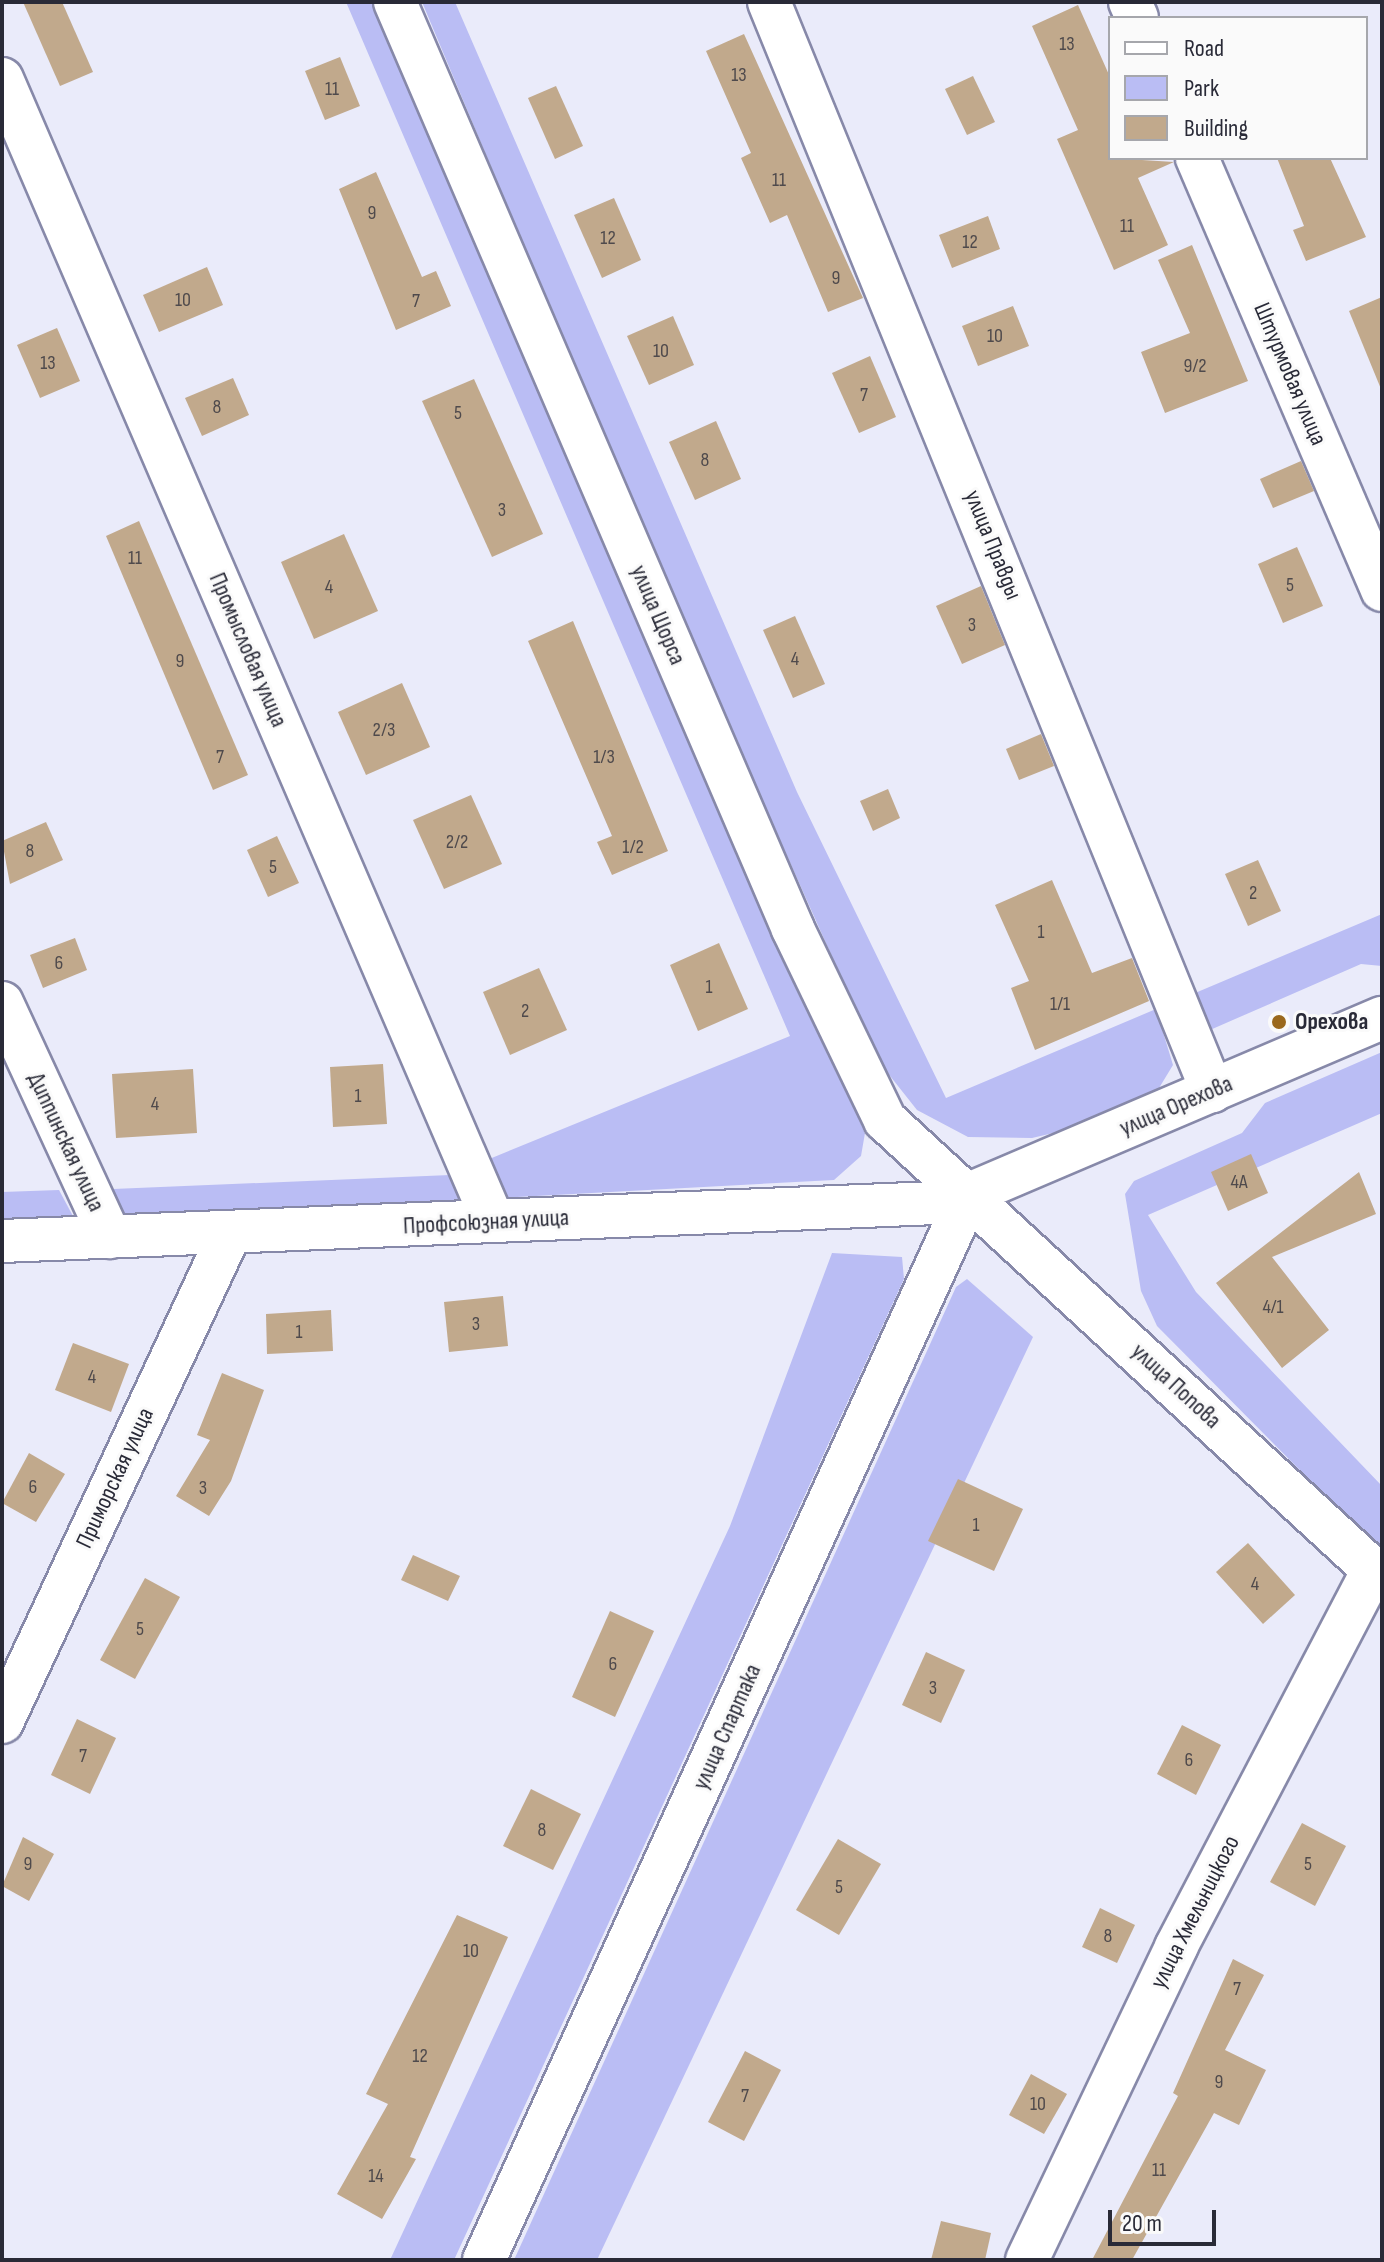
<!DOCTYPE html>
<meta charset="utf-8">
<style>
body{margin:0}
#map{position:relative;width:1384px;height:2262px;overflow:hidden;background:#eaebfa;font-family:"Sofia Sans Condensed",sans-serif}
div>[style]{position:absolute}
.green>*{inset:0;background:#babdf4}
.building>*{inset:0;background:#c1a98c}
.roads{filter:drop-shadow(2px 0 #8789a9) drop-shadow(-2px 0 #8789a9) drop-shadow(0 2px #8789a9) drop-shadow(0 -2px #8789a9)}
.minor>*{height:42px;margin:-21px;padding:0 21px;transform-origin:21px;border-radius:21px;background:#fff}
.dots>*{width:22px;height:22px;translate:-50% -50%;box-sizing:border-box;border:4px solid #fafafa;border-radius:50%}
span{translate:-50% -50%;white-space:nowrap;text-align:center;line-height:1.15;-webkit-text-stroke:6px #fafafa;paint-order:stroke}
.number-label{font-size:20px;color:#4f4a4c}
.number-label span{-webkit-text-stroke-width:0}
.street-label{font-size:24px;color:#292a37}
.poi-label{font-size:24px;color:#292a37;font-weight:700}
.left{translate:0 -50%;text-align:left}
.frame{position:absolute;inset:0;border:4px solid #292a37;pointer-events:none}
.legend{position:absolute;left:1108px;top:16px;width:260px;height:144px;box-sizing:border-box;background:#fafafa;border:2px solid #a6a7ac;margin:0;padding:10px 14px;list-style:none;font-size:24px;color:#292a37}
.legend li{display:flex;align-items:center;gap:16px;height:40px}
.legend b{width:40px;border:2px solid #a6a7ac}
.scale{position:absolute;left:1108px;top:2210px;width:108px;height:36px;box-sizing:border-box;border:4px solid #292a37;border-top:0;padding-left:10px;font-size:24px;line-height:28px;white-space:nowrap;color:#292a37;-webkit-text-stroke:6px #fafafa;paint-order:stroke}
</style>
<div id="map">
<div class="green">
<div style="clip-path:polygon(346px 2px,375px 2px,865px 1133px,861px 1156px,834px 1180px,498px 1198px,482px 1162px,790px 1036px)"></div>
<div style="clip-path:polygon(422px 2px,455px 2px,797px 792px,946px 1098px,1156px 1009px,1173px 1065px,1156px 1093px,1087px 1125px,1032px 1138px,968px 1137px,917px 1110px,879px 1062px,664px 580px)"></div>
<div style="clip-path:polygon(1382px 914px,1382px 966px,1361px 964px,1210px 1030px,1202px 1025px,1188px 996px)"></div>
<div style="clip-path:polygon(1382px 1052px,1382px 1113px,1148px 1215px,1196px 1292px,1382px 1486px,1382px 1553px,1157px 1326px,1141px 1291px,1125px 1194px,1134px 1181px,1242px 1133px,1265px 1103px)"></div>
<div style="clip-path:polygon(450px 1175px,462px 1205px,125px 1216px,113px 1189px)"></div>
<div style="clip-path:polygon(59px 1190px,74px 1218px,2px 1221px,2px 1192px)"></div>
<div style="clip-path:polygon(832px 1253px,902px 1257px,904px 1279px,454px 2260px,390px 2260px,730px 1526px)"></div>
<div style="clip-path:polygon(967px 1279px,1033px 1337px,597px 2260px,514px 2260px,956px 1287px)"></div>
</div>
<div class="building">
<div style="clip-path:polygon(23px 2px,62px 2px,93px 72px,60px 86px)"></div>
<div style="clip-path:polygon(1078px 5px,1110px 77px,1110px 158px,1174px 162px,1138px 178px,1168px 245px,1114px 270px,1057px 139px,1078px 130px,1032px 26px)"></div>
<div style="clip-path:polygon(744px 34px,863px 298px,828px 312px,787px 215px,770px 223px,741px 158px,751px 153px,706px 51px)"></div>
<div style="clip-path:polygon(340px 57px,360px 106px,325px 120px,305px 71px)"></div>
<div style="clip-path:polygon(973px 76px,995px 122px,967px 135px,945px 89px)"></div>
<div style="clip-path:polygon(556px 86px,583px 146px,555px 159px,528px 98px)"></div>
<div style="clip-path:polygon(1277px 158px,1330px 158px,1366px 237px,1306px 261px,1293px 230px,1304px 226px)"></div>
<div style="clip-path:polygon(376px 172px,422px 277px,436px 271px,451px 306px,396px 330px,339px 189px)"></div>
<div style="clip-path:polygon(614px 198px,641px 260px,602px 278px,574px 215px)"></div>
<div style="clip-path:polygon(988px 216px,1000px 249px,952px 268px,939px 235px)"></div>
<div style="clip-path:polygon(1192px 245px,1248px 381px,1165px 413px,1141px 352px,1190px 333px,1158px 260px)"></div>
<div style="clip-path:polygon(207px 267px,223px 305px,159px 332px,143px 295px)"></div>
<div style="clip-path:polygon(1382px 297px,1382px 389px,1381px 389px,1349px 311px)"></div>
<div style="clip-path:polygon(1013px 306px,1029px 346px,978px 366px,962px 326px)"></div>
<div style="clip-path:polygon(673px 316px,694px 365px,649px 385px,627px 336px)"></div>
<div style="clip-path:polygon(57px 328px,80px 381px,40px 398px,17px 345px)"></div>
<div style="clip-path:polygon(870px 356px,896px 417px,859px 433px,832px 373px)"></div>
<div style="clip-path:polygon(233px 378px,249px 415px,202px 436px,185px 398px)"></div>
<div style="clip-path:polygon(474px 379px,543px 534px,492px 557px,422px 401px)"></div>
<div style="clip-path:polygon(716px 421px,741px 479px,695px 500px,669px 442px)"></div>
<div style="clip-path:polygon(1301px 461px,1314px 491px,1273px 508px,1260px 479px)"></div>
<div style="clip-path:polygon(139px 521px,248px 775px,213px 790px,106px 536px)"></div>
<div style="clip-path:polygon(344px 534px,378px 611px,314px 639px,281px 562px)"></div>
<div style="clip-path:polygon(1297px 547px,1323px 606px,1283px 623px,1258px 564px)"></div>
<div style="clip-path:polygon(981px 586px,1005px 645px,962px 664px,936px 606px)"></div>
<div style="clip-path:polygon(795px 616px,825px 684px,793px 698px,763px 630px)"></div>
<div style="clip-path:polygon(573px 621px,668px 851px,612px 875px,597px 842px,612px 836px,528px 641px)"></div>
<div style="clip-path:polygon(402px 683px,430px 747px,366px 775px,338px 712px)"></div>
<div style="clip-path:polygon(1041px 734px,1054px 766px,1019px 780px,1006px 749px)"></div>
<div style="clip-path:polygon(888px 789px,900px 818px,873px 831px,860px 801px)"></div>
<div style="clip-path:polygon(471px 795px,502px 864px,444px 889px,413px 820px)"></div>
<div style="clip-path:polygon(46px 822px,63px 860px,10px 884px,2px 841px)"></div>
<div style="clip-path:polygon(277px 836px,299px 883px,268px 897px,247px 850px)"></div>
<div style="clip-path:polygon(1258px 860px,1281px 911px,1248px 926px,1225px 874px)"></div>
<div style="clip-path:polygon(1052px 880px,1092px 973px,1132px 958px,1149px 1001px,1035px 1050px,1011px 988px,1029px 981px,995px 905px)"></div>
<div style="clip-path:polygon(75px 938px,87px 970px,43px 988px,30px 955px)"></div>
<div style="clip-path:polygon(719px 943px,748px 1009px,698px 1031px,670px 965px)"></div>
<div style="clip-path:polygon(539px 968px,567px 1030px,510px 1055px,483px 992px)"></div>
<div style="clip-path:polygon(383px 1064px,387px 1124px,333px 1127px,330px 1067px)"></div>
<div style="clip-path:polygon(193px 1069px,197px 1133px,116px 1138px,112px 1074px)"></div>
<div style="clip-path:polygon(1251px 1154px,1268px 1193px,1228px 1211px,1211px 1172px)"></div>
<div style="clip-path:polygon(1359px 1172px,1376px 1214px,1272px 1257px,1329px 1330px,1282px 1368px,1216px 1283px)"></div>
<div style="clip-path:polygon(503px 1296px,508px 1346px,449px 1352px,444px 1302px)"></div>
<div style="clip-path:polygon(331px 1310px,333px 1351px,267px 1354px,266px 1314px)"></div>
<div style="clip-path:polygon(73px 1343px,129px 1364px,111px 1412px,55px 1390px)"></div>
<div style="clip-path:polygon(222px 1373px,264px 1390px,231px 1481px,209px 1516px,176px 1496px,210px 1440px,197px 1435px)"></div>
<div style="clip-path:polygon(29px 1453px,65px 1474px,36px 1522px,2px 1503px)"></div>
<div style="clip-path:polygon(958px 1479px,1023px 1509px,994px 1571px,928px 1541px)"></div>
<div style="clip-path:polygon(1248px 1543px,1295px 1595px,1263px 1624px,1216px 1572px)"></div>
<div style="clip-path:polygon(413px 1555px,460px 1576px,448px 1601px,401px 1580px)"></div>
<div style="clip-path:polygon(145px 1578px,180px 1597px,135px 1679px,100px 1660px)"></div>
<div style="clip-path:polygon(610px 1611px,654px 1631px,615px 1717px,572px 1697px)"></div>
<div style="clip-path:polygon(926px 1652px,965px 1670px,941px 1723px,902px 1705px)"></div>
<div style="clip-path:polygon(77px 1719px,116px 1738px,90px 1794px,51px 1775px)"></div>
<div style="clip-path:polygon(1182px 1725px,1221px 1745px,1196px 1795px,1157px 1774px)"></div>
<div style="clip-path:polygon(531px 1789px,581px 1814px,553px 1870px,503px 1846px)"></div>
<div style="clip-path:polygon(1302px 1823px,1346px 1846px,1315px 1906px,1270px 1882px)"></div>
<div style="clip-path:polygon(23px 1837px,54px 1854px,29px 1901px,2px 1886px)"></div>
<div style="clip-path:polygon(838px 1839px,881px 1864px,839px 1935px,796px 1910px)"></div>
<div style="clip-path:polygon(1100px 1908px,1135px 1925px,1117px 1963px,1082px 1947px)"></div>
<div style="clip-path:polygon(457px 1915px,508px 1937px,410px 2157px,416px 2159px,382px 2219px,337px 2194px,388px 2104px,366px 2094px)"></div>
<div style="clip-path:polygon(1233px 1959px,1264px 1975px,1225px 2050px,1266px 2070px,1239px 2125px,1214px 2113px,1132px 2260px,1092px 2260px,1178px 2096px,1173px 2093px)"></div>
<div style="clip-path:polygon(745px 2051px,781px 2070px,744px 2141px,708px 2122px)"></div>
<div style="clip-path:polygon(1031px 2074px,1067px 2094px,1044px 2134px,1009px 2115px)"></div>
<div style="clip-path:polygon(941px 2221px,991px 2233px,985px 2260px,931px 2260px)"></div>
</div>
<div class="roads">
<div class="minor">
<div style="left:395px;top:2px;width:1009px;rotate:66.76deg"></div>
<div style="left:793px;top:929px;width:212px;rotate:64.3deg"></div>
<div style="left:885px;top:1120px;width:676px;rotate:42.66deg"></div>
<div style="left:769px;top:2px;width:1176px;rotate:67.86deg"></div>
<div style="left:1130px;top:2px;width:17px;rotate:66deg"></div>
<div style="left:2px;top:79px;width:1243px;rotate:66.73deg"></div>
<div style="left:1197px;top:158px;width:470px;rotate:66.8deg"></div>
<div style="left:2px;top:1003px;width:258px;rotate:65.2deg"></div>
<div style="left:2px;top:1241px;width:933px;rotate:-2.33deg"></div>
<div style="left:934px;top:1203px;width:36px;rotate:-14deg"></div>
<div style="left:969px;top:1194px;width:449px;rotate:-23.1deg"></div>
<div style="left:2px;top:1722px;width:537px;rotate:-65.01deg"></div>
<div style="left:484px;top:2260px;width:1171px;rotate:-65.54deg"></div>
<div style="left:1027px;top:2260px;width:347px;rotate:-64.5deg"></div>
<div style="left:1176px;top:1947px;width:425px;rotate:-62.4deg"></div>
</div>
</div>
<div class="dots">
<div style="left:1279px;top:1022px;background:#9a681c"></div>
</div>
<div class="number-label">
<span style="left:1067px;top:44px">13</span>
<span style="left:739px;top:75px">13</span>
<span style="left:332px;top:89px">11</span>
<span style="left:779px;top:180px">11</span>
<span style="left:372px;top:213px">9</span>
<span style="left:1127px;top:226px">11</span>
<span style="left:608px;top:238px">12</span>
<span style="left:970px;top:242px">12</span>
<span style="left:836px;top:278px">9</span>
<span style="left:183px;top:300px">10</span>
<span style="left:416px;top:301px">7</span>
<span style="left:995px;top:336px">10</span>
<span style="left:661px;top:351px">10</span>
<span style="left:48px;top:363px">13</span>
<span style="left:1195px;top:366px">9/2</span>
<span style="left:864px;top:395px">7</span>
<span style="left:217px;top:407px">8</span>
<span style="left:458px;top:413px">5</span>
<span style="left:705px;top:460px">8</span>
<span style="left:502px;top:510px">3</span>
<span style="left:135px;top:558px">11</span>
<span style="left:1290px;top:585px">5</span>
<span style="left:329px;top:587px">4</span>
<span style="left:972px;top:625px">3</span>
<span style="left:795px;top:659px">4</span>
<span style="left:180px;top:661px">9</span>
<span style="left:384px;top:730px">2/3</span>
<span style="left:220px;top:757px">7</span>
<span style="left:604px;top:757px">1/3</span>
<span style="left:457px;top:842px">2/2</span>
<span style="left:633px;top:847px">1/2</span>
<span style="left:30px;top:851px">8</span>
<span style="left:273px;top:867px">5</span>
<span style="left:1253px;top:893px">2</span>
<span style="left:1041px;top:932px">1</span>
<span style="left:59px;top:963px">6</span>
<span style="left:709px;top:987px">1</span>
<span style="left:1060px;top:1004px">1/1</span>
<span style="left:525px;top:1011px">2</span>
<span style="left:358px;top:1096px">1</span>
<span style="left:155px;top:1104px">4</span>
<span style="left:1239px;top:1182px">4А</span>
<span style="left:1273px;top:1307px">4/1</span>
<span style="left:476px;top:1324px">3</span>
<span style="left:299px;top:1332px">1</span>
<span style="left:92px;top:1377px">4</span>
<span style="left:33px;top:1487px">6</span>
<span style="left:203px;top:1488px">3</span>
<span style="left:976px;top:1525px">1</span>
<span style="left:1255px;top:1584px">4</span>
<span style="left:140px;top:1629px">5</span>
<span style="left:613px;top:1664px">6</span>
<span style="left:933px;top:1688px">3</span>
<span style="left:83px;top:1756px">7</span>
<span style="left:1189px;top:1760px">6</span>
<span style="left:542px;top:1830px">8</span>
<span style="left:28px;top:1864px">9</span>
<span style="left:1308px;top:1864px">5</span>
<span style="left:839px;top:1887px">5</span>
<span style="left:1108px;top:1936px">8</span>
<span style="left:471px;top:1951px">10</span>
<span style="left:1237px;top:1989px">7</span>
<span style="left:420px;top:2056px">12</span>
<span style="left:1219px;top:2082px">9</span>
<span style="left:745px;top:2096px">7</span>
<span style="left:1038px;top:2104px">10</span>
<span style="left:1159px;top:2170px">11</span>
<span style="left:376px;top:2176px">14</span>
</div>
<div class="street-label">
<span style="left:1290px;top:374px;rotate:67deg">Штурмовая улица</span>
<span style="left:993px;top:545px;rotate:68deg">улица Правды</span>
<span style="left:658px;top:615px;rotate:67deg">улица Щорса</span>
<span style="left:248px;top:650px;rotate:67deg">Промысловая улица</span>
<span style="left:1176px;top:1106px;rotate:-23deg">улица Орехова</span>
<span style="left:66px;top:1142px;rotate:65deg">Диппинская улица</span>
<span style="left:486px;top:1222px;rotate:-3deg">Профсоюзная улица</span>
<span style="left:1176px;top:1386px;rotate:43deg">улица Попова</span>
<span style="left:115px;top:1478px;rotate:-65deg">Приморская улица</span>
<span style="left:727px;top:1727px;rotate:-66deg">улица Спартака</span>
<span style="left:1195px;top:1912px;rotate:-63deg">улица Хмельницкого</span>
</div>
<div class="poi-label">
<span class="left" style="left:1295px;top:1022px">Орехова</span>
</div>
<div class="frame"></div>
<ul class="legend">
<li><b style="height:10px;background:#fff"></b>Road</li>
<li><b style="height:22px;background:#babdf4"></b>Park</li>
<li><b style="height:22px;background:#c1a98c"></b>Building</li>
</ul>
<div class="scale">20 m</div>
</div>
